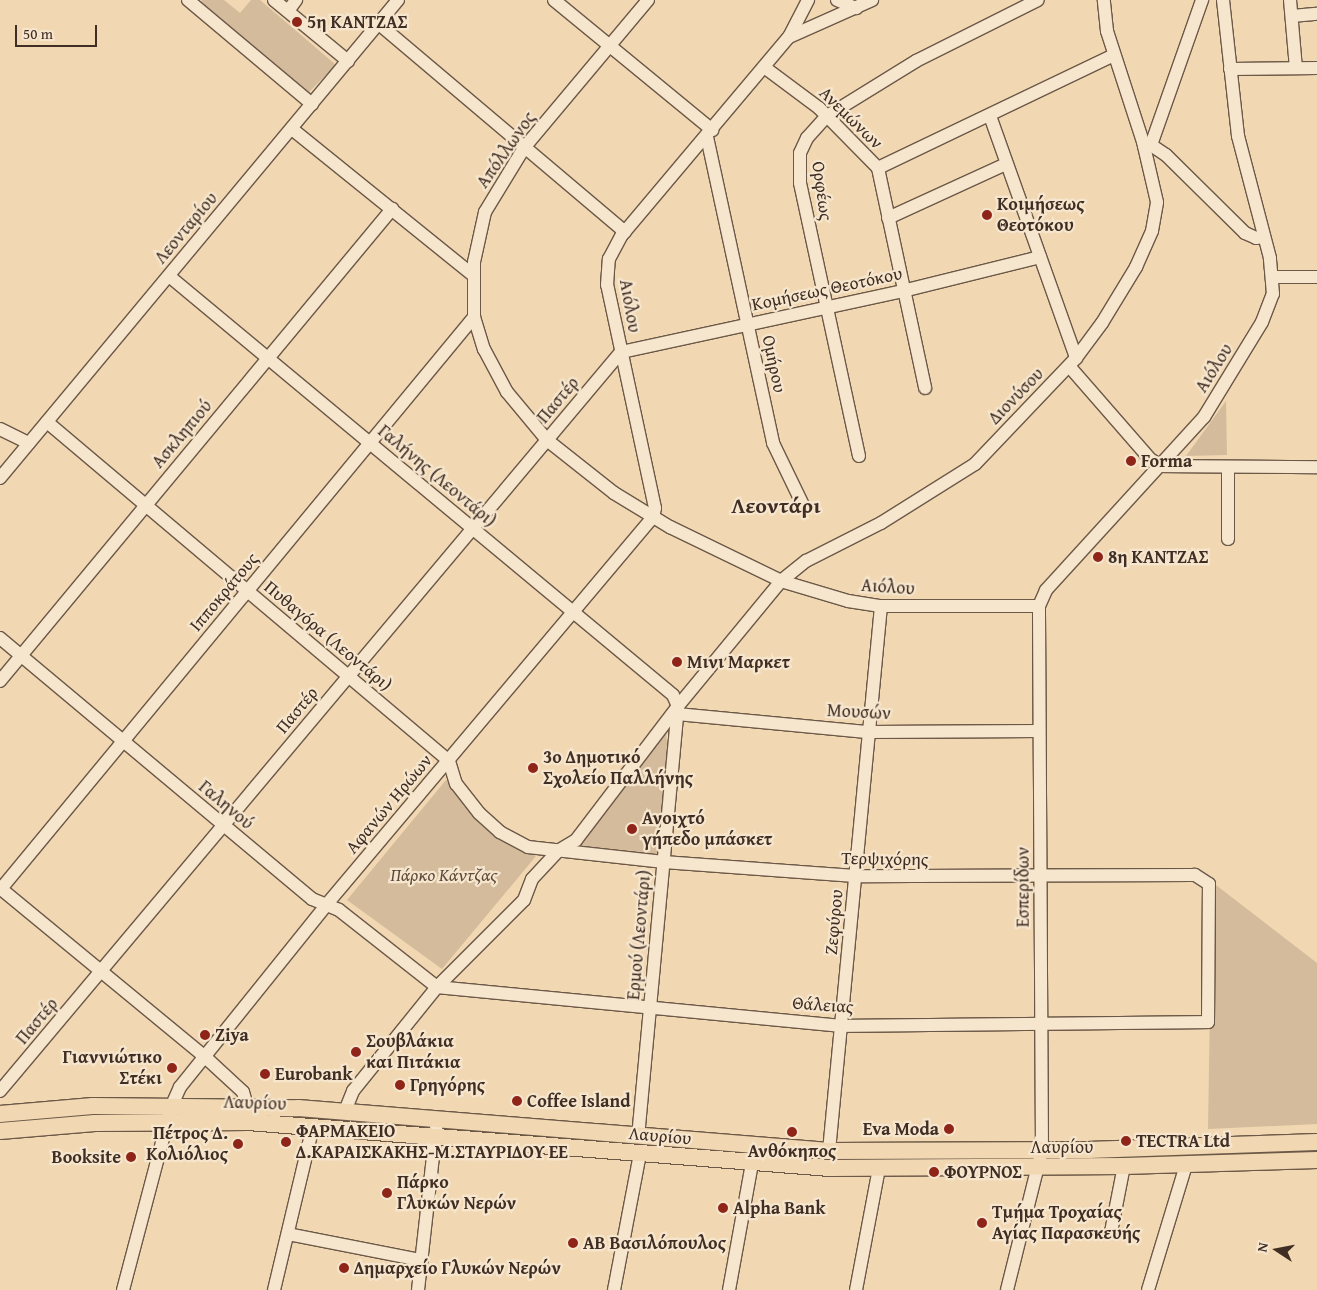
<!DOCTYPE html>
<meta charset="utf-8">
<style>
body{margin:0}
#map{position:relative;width:1317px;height:1290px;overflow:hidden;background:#f1d8b3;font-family:"Gentium Book Plus",serif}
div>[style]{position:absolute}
.green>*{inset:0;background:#d3bb9b}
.roads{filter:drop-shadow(1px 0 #6c5847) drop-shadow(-1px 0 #6c5847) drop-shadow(0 1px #6c5847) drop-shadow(0 -1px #6c5847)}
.minor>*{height:12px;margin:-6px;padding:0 6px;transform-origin:6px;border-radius:6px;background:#f6e6ce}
.major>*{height:16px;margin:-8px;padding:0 8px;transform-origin:8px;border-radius:8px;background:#f1d8b3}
.dots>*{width:14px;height:14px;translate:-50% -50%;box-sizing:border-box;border:2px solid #f6e6ce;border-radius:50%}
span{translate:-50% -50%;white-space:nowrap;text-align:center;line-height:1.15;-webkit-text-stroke:4.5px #f6e6ce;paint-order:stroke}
.poi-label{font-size:18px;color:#402d23;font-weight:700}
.left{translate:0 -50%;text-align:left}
.right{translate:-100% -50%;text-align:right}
.street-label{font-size:18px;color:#402d23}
.park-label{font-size:18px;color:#5d493b;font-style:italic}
.district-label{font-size:22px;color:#402d23;font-weight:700}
.north{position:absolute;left:1252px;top:1225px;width:50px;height:50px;-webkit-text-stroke:4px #f6e6ce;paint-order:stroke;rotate:281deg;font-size:14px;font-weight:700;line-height:20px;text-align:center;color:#402d23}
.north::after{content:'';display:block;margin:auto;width:18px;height:22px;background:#402d23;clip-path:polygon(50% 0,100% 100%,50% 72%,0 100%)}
.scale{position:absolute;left:15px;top:25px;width:82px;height:22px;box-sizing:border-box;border:2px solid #402d23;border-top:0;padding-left:6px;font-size:15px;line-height:18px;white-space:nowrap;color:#402d23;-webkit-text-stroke:4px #f6e6ce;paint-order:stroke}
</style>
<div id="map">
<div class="green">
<div style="clip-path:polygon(202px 0,224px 0,240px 13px,251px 0,260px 0,336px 65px,301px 100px,192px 12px)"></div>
<div style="clip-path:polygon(1226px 401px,1227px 455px,1186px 456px)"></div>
<div style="clip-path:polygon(666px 732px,669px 768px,661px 855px,565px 845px)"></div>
<div style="clip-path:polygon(446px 780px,536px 856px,442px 969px,347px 900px)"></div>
<div style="clip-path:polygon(1212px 882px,1317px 963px,1317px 1124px,1208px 1129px)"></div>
</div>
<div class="roads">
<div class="minor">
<div style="left:188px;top:0;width:162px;rotate:40deg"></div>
<div style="left:274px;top:0;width:96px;rotate:39.5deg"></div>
<div style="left:554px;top:0;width:205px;rotate:39.4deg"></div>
<div style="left:648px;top:0;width:193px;rotate:130deg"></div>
<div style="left:524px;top:148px;width:75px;rotate:121.4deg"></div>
<div style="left:485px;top:212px;width:51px;rotate:102.4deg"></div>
<div style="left:474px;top:262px;width:55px;rotate:90deg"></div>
<div style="left:474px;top:317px;width:34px;rotate:73deg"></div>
<div style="left:484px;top:349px;width:49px;rotate:61.9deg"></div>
<div style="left:507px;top:392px;width:62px;rotate:50.2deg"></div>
<div style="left:547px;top:440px;width:85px;rotate:38.3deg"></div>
<div style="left:614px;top:493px;width:66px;rotate:31.3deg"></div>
<div style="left:670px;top:527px;width:123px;rotate:25.9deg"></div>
<div style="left:781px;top:581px;width:70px;rotate:16.6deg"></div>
<div style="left:848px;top:601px;width:33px;rotate:9deg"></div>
<div style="left:881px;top:606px;width:158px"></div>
<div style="left:837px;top:0;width:21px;rotate:23deg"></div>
<div style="left:1290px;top:0;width:68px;rotate:85deg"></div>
<div style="left:288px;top:11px;width:14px;rotate:-54deg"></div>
<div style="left:1292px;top:16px;width:25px;rotate:-5deg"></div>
<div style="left:379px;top:24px;width:322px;rotate:40.2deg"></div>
<div style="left:789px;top:37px;width:91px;rotate:-24deg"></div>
<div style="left:764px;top:67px;width:69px;rotate:36.7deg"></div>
<div style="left:819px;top:108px;width:84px;rotate:45.5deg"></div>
<div style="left:878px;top:168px;width:225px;rotate:77.9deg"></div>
<div style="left:1230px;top:69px;width:87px;rotate:-0.7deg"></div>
<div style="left:990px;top:116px;width:257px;rotate:70.4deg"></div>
<div style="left:292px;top:129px;width:233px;rotate:38.9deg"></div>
<div style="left:707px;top:137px;width:313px;rotate:77.8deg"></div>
<div style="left:773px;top:443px;width:69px;rotate:64.2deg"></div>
<div style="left:1151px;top:145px;width:18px;rotate:34deg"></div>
<div style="left:1166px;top:155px;width:111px;rotate:44.6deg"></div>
<div style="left:1245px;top:233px;width:12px;rotate:24deg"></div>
<div style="left:1256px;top:238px;width:8px;rotate:-7deg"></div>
<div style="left:1144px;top:146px;width:7px;rotate:-8deg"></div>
<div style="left:1151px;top:145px;width:154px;rotate:-70.6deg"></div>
<div style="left:878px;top:168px;width:262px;rotate:-25.6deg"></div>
<div style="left:888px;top:218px;width:130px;rotate:-24.6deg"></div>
<div style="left:169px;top:276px;width:655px;rotate:39.74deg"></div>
<div style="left:673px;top:695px;width:12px;rotate:66deg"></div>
<div style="left:678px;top:706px;width:432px;rotate:95.3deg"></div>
<div style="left:1273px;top:277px;width:44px"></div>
<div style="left:1069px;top:366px;width:123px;rotate:48.9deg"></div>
<div style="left:1150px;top:459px;width:13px;rotate:32deg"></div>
<div style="left:1161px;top:466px;width:156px;rotate:0.4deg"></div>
<div style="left:0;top:429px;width:32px;rotate:26deg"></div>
<div style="left:859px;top:456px;width:279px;rotate:-102.2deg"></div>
<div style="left:800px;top:183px;width:30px;rotate:-90deg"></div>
<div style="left:800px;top:153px;width:17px;rotate:-65deg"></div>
<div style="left:807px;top:138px;width:30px;rotate:-48deg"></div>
<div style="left:827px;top:116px;width:105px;rotate:-31.7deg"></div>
<div style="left:916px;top:61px;width:136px;rotate:-26.6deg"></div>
<div style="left:0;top:478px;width:622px;rotate:-50.22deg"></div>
<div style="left:1228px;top:539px;width:71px;rotate:-90deg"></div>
<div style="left:0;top:638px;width:407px;rotate:39.9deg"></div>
<div style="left:312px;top:899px;width:29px;rotate:22deg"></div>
<div style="left:339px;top:910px;width:125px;rotate:38.2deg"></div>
<div style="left:437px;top:987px;width:406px;rotate:5.5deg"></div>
<div style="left:841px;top:1026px;width:367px;rotate:-0.6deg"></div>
<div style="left:1208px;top:1022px;width:138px;rotate:-89.6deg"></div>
<div style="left:1209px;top:884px;width:17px;rotate:-147deg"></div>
<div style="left:1195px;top:875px;width:340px;rotate:179.8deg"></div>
<div style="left:855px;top:876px;width:192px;rotate:-175.8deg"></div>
<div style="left:664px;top:862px;width:137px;rotate:-173.7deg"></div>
<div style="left:528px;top:847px;width:32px;rotate:-152deg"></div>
<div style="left:500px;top:832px;width:28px;rotate:-138deg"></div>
<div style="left:479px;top:813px;width:37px;rotate:-128deg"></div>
<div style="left:456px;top:784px;width:24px;rotate:-107deg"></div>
<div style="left:449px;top:761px;width:526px;rotate:-139.86deg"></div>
<div style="left:0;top:681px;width:614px;rotate:-50.29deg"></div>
<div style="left:677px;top:714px;width:193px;rotate:5.4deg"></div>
<div style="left:869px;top:732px;width:170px;rotate:-0.3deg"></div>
<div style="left:0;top:888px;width:264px;rotate:39.5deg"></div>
<div style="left:204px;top:1056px;width:53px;rotate:42.7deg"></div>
<div style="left:243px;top:1092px;width:15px;rotate:74deg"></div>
<div style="left:0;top:890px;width:744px;rotate:-50.4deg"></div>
<div style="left:0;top:1091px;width:965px;rotate:-49.96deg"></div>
<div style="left:621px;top:352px;width:289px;rotate:-12.2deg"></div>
<div style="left:903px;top:291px;width:141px;rotate:-13.9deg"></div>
<div style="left:345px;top:1111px;width:22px;rotate:-68deg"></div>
<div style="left:353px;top:1091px;width:134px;rotate:-51.1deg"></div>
<div style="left:437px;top:987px;width:123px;rotate:-45deg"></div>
<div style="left:524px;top:900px;width:22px;rotate:-69deg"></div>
<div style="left:532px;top:879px;width:38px;rotate:-47deg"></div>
<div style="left:558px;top:851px;width:21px;rotate:-31deg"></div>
<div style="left:576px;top:840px;width:168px;rotate:-52.7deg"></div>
<div style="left:678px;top:706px;width:162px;rotate:-50.5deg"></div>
<div style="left:781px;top:581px;width:32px;rotate:-39deg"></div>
<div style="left:806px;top:561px;width:84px;rotate:-26.9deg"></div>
<div style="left:881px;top:523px;width:111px;rotate:-32.1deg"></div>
<div style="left:975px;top:464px;width:146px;rotate:-46.4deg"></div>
<div style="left:1076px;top:358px;width:44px;rotate:-53.4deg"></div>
<div style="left:1102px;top:323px;width:66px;rotate:-58.7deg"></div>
<div style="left:1136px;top:267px;width:39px;rotate:-66deg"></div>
<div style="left:1152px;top:231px;width:29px;rotate:-80deg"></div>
<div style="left:1157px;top:202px;width:62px;rotate:-103.1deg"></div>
<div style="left:1143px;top:142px;width:117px;rotate:-108deg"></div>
<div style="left:1107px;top:31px;width:31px;rotate:-96deg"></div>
<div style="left:829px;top:1151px;width:547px;rotate:-84.55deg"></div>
<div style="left:1111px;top:1232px;width:67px;rotate:-78.9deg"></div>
<div style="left:288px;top:1234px;width:136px;rotate:11.1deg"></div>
<div style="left:123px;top:1290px;width:191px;rotate:-75.2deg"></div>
<div style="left:172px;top:1105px;width:20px;rotate:-66deg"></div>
<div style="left:180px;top:1087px;width:235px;rotate:-51.2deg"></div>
<div style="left:327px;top:904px;width:506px;rotate:-49.89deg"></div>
<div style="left:653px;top:517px;width:9px;rotate:-77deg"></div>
<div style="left:655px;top:508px;width:228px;rotate:-102.1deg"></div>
<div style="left:607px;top:285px;width:26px;rotate:-86deg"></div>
<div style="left:609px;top:259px;width:27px;rotate:-62deg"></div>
<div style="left:622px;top:235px;width:259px;rotate:-49.9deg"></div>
<div style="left:789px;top:37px;width:42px;rotate:-62.8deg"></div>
<div style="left:274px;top:1290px;width:169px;rotate:-76.6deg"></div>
<div style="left:418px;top:1290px;width:171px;rotate:-83.6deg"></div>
<div style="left:614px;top:1290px;width:138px;rotate:-79.2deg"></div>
<div style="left:729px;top:1290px;width:128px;rotate:-79.7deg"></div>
<div style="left:856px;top:1290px;width:124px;rotate:-79.3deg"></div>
<div style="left:1007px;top:1290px;width:144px;rotate:-76deg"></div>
<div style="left:1042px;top:1150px;width:544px;rotate:-90.32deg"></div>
<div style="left:1039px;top:606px;width:17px;rotate:-66deg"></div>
<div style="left:1046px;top:590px;width:234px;rotate:-47.6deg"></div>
<div style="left:1204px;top:417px;width:111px;rotate:-58.6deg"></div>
<div style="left:1262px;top:322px;width:30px;rotate:-69deg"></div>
<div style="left:1273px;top:294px;width:36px;rotate:-95deg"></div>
<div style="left:1270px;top:258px;width:126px;rotate:-104.7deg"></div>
<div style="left:1238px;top:136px;width:137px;rotate:-96.3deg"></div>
<div style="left:1148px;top:1290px;width:131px;rotate:-73.1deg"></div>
</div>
<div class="major">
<div style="left:0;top:1114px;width:93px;rotate:-4.9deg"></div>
<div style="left:93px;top:1106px;width:205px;rotate:0.6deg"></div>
<div style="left:298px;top:1108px;width:533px;rotate:4.63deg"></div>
<div style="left:829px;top:1151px;width:259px;rotate:-0.2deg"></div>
<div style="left:1088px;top:1150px;width:229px;rotate:-2deg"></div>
<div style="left:0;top:1131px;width:95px;rotate:-4.8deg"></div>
<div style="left:95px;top:1123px;width:153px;rotate:-0.4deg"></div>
<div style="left:248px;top:1122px;width:584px;rotate:4.52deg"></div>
<div style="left:830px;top:1168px;width:294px;rotate:-0.4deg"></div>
<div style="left:1124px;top:1166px;width:193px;rotate:-1.8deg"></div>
</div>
</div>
<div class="dots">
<div style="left:297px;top:22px;background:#8f2418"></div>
<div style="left:987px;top:215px;background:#8f2418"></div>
<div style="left:1131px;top:461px;background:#8f2418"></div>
<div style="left:1098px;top:557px;background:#8f2418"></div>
<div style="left:677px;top:662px;background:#8f2418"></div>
<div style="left:533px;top:768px;background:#8f2418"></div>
<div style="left:632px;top:829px;background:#8f2418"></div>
<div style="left:205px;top:1035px;background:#8f2418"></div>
<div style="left:356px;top:1052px;background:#8f2418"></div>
<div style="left:172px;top:1068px;background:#8f2418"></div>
<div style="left:265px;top:1074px;background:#8f2418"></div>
<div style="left:400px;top:1085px;background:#8f2418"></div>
<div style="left:517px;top:1101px;background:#8f2418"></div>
<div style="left:949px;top:1129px;background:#8f2418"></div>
<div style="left:792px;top:1132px;background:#8f2418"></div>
<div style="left:1126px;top:1141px;background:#8f2418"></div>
<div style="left:286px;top:1142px;background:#8f2418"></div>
<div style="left:238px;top:1144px;background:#8f2418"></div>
<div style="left:131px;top:1157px;background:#8f2418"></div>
<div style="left:934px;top:1172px;background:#8f2418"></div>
<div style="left:387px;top:1193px;background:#8f2418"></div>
<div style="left:723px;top:1208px;background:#8f2418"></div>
<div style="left:982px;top:1223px;background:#8f2418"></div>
<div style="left:573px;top:1243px;background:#8f2418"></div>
<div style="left:344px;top:1268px;background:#8f2418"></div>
</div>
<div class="poi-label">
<span class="left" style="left:307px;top:22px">5η ΚΑΝΤΖΑΣ</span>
<span class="left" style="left:997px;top:215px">Κοιμήσεως<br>Θεοτόκου</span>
<span class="left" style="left:1141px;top:461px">Forma</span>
<span class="left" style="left:1108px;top:557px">8η ΚΑΝΤΖΑΣ</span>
<span class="left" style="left:687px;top:662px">Μινι Μαρκετ</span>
<span class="left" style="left:543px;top:768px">3ο Δημοτικό<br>Σχολείο Παλλήνης</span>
<span class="left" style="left:642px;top:829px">Ανοιχτό<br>γήπεδο μπάσκετ</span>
<span class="left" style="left:215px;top:1035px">Ziya</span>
<span class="left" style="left:366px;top:1052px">Σουβλάκια<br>και Πιτάκια</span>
<span class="right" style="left:162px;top:1068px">Γιαννιώτικο<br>Στέκι</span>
<span class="left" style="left:275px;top:1074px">Eurobank</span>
<span class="left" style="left:410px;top:1085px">Γρηγόρης</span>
<span class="left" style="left:527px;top:1101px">Coffee Island</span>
<span class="right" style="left:939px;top:1129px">Eva Moda</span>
<span class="left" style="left:296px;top:1142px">ΦΑΡΜΑΚΕΙΟ<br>Δ.ΚΑΡΑΙΣΚΑΚΗΣ-Μ.ΣΤΑΥΡΙΔΟΥ ΕΕ</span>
<span class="right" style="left:228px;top:1144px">Πέτρος Δ.<br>Κολιόλιος</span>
<span class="left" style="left:1136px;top:1141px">TECTRA Ltd</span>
<span style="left:792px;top:1151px">Ανθόκηπος</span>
<span class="right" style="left:121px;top:1157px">Booksite</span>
<span class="left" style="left:944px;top:1172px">ΦΟΥΡΝΟΣ</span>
<span class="left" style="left:397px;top:1193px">Πάρκο<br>Γλυκών Νερών</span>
<span class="left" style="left:733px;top:1208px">Alpha Bank</span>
<span class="left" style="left:992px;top:1223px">Τμήμα Τροχαίας<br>Αγίας Παρασκευής</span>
<span class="left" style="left:583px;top:1243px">ΑΒ Βασιλόπουλος</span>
<span class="left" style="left:354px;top:1268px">Δημαρχείο Γλυκών Νερών</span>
</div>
<div class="street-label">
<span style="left:851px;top:118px;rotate:44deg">Ανεμώνων</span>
<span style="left:506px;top:150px;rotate:-55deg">Απόλλωνος</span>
<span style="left:822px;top:191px;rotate:82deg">Ορφέως</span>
<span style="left:186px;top:228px;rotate:-50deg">Λεονταρίου</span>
<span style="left:827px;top:289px;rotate:-12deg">Κομήσεως Θεοτόκου</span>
<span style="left:630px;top:306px;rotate:80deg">Αιόλου</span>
<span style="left:774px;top:364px;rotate:78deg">Ομήρου</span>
<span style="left:1214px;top:368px;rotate:-58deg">Αιόλου</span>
<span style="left:1016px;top:396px;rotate:-46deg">Διονύσου</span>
<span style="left:558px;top:400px;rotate:-50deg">Παστέρ</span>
<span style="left:182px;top:434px;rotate:-50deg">Ασκληπιού</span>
<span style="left:437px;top:476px;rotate:40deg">Γαλήνης (Λεοντάρι)</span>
<span style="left:888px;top:587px;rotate:4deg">Αιόλου</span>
<span style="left:224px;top:592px;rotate:-50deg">Ιπποκράτους</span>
<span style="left:328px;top:636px;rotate:40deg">Πυθαγόρα (Λεοντάρι)</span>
<span style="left:297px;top:710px;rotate:-50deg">Παστέρ</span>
<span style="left:859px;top:712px;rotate:3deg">Μουσών</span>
<span style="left:389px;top:804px;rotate:-50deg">Αφανών Ηρώων</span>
<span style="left:226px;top:805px;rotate:40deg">Γαληνού</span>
<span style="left:885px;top:859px;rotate:1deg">Τερψιχόρης</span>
<span style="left:1023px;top:887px;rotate:-90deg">Εσπερίδων</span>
<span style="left:834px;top:922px;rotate:-85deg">Ζεφύρου</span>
<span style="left:639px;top:935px;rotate:-85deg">Ερμού (Λεοντάρι)</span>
<span style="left:823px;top:1005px;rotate:4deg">Θάλειας</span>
<span style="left:37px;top:1021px;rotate:-50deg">Παστέρ</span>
<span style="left:255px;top:1103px;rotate:2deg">Λαυρίου</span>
<span style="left:660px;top:1136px;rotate:5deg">Λαυρίου</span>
<span style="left:1062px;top:1147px">Λαυρίου</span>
</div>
<div class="park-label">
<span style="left:444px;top:875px">Πάρκο Κάντζας</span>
</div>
<div class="district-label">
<span style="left:776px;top:506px">Λεοντάρι</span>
</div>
<div class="north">N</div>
<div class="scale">50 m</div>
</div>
